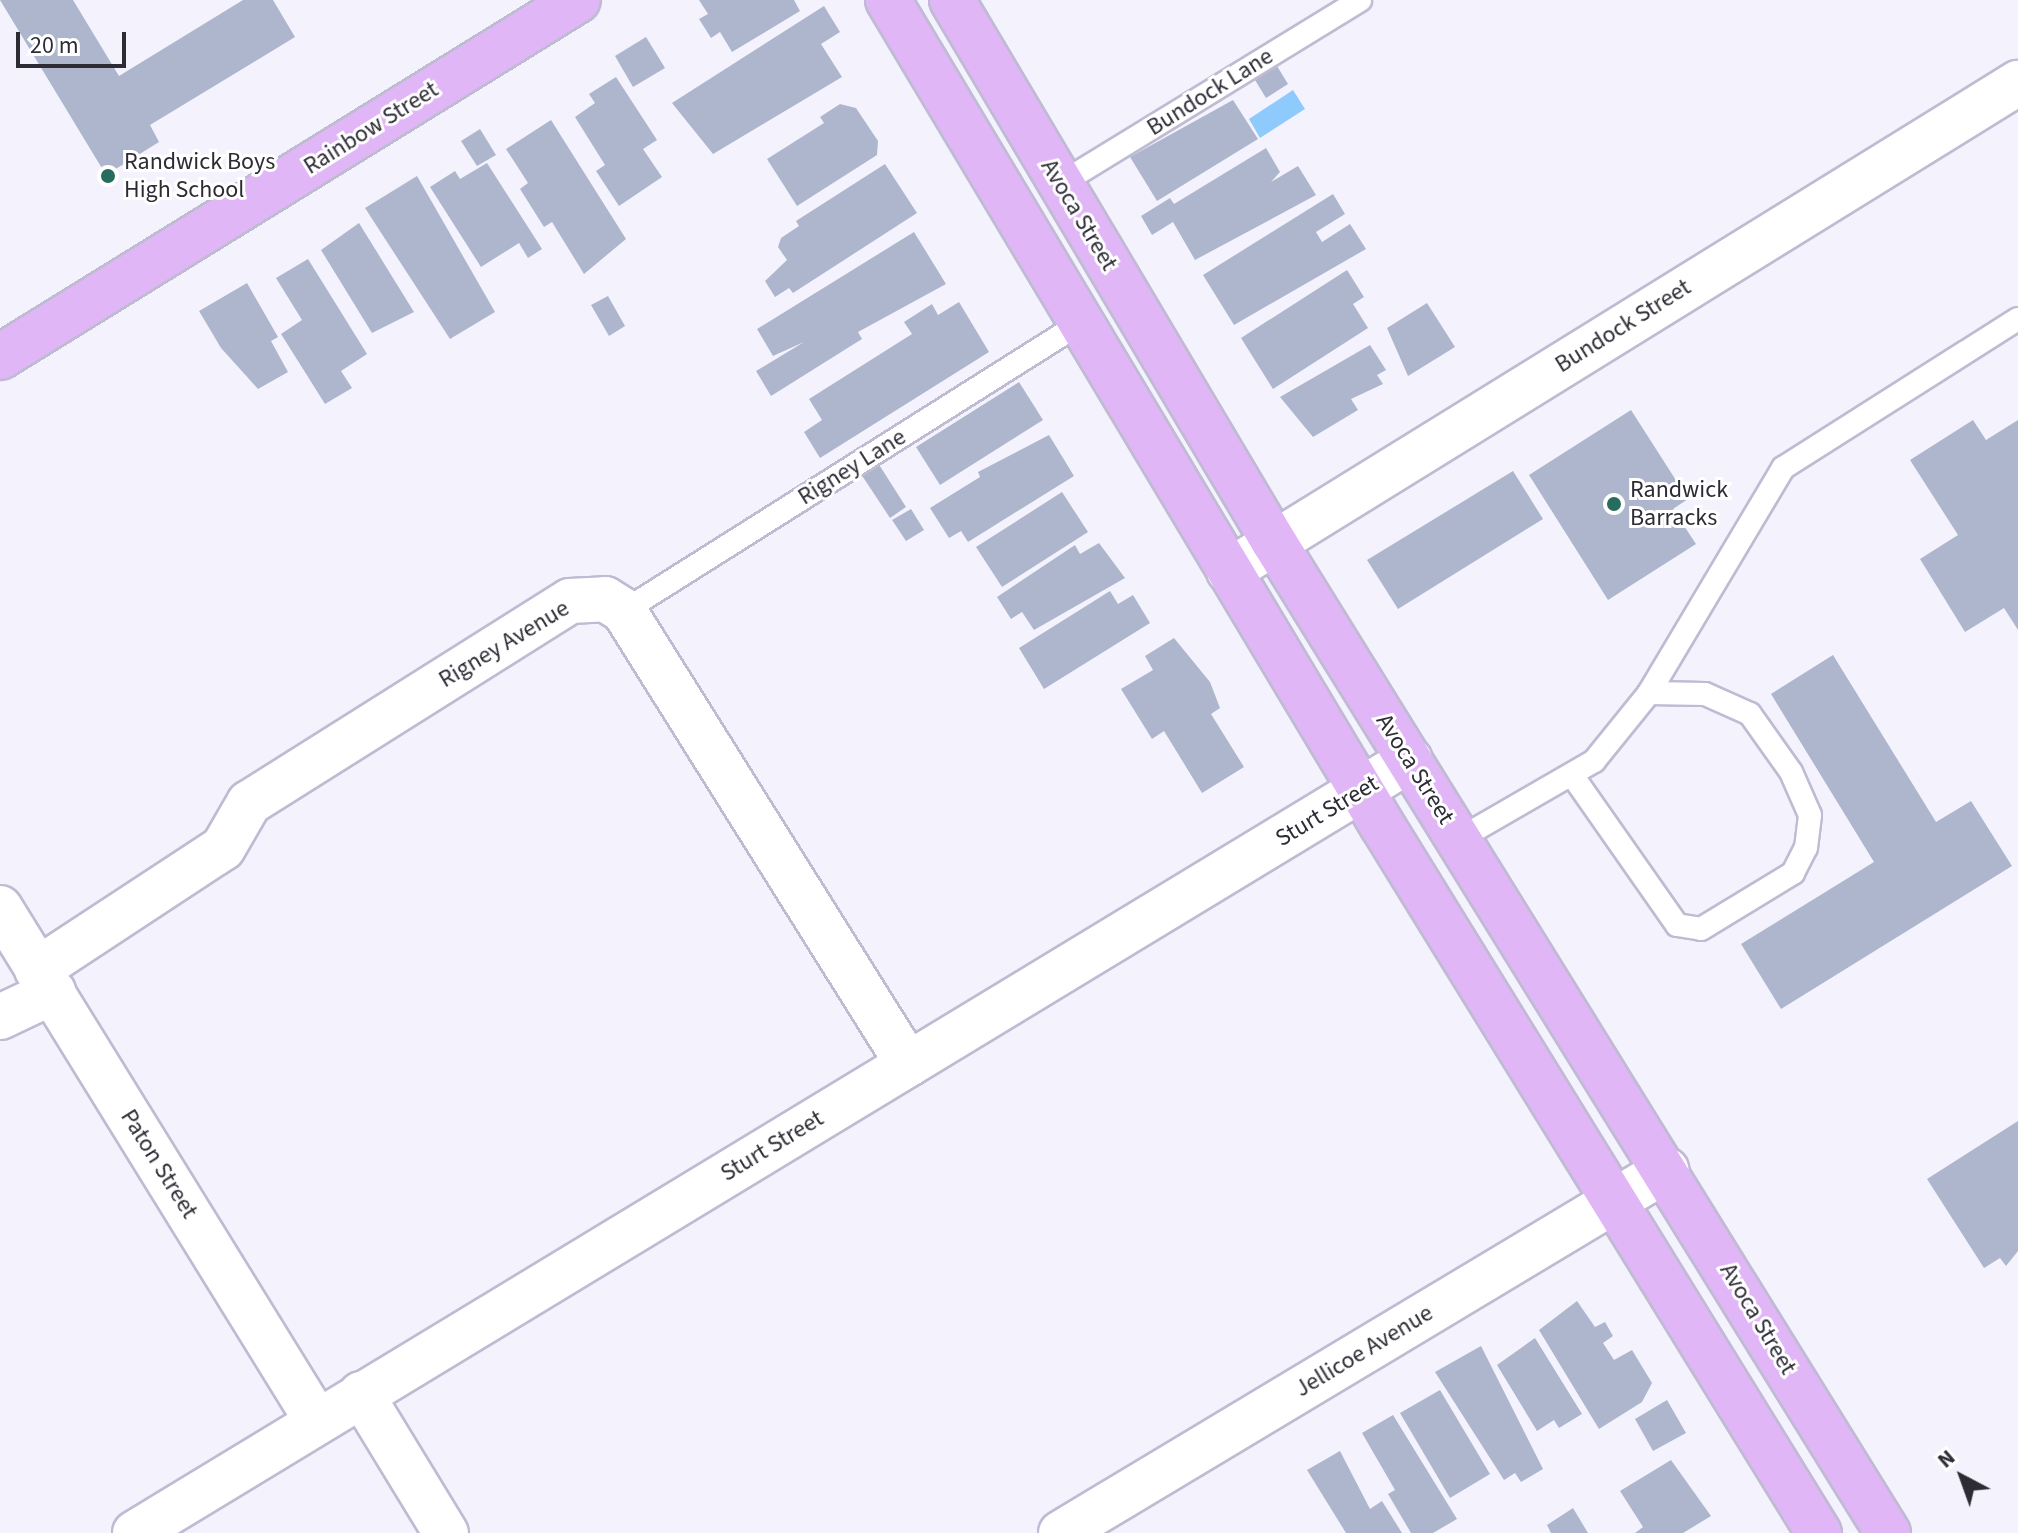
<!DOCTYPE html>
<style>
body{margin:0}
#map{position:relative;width:2018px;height:1533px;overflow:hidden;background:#f4f3fd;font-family:"Source Sans 3",sans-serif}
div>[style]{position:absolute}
.water>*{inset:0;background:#8fcafd}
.building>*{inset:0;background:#adb6cd}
.roads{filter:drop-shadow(2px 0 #bebbd3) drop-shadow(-2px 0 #bebbd3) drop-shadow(0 2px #bebbd3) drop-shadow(0 -2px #bebbd3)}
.service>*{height:22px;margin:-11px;padding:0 11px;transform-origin:11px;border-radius:11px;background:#fff}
.minor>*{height:44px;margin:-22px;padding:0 22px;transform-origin:22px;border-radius:22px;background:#fff}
.primary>*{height:44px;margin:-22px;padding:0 22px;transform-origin:22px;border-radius:22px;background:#e1b6f6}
.dots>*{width:22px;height:22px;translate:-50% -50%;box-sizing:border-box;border:4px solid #fff;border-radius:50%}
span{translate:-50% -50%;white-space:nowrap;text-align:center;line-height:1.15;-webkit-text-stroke:6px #fff;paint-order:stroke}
.street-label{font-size:24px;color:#2d2c35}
.poi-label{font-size:24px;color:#2d2c35}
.left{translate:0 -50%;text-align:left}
.north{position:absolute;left:1922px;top:1437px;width:80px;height:80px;-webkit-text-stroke:6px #fff;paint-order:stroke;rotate:319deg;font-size:22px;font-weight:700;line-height:32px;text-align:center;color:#2d2c35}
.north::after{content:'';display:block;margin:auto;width:28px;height:36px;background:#2d2c35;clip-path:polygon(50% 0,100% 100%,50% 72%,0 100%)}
.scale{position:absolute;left:16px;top:32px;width:110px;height:36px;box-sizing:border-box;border:4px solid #2d2c35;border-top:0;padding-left:10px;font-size:24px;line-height:28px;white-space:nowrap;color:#2d2c35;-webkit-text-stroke:6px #fff;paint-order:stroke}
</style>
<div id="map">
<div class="water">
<div style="clip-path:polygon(1293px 90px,1305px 109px,1260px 138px,1249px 119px)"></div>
</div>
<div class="building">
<div style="clip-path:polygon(0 0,73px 0,119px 76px,243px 0,273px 0,295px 37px,150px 125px,159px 142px,106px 175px)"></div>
<div style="clip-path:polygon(699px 0,794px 0,800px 11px,732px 52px,720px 32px,711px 38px,699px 19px,708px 14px)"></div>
<div style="clip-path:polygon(824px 6px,840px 32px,821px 44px,842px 77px,713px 154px,672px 103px)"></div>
<div style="clip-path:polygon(646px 37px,665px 68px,633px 87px,615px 56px)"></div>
<div style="clip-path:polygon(1277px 66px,1288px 84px,1266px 98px,1255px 80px)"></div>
<div style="clip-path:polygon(616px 77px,657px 140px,643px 149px,662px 177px,619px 206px,596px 171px,605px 165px,575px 117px,595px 103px,589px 94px)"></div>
<div style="clip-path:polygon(1233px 100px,1258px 139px,1157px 201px,1130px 157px)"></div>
<div style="clip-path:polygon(840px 104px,856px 108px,878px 141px,877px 155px,797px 206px,767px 159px,824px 123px,820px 117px)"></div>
<div style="clip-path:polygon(551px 120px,626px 239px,584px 274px,552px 222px,544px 227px,520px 189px,528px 183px,506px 149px)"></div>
<div style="clip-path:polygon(480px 129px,496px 155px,477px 166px,461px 141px)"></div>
<div style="clip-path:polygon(1266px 148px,1280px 172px,1271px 182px,1298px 166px,1316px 195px,1195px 260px,1173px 222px,1152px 235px,1141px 216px,1170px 198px,1174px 204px)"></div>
<div style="clip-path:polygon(487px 163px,542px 249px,528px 258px,519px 243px,481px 267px,430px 187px,455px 171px,460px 179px)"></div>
<div style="clip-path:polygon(885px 164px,917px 213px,793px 293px,789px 288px,775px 297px,765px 281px,787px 260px,778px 247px,781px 238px,799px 226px,796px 221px)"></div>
<div style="clip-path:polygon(417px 176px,495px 312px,450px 339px,365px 208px)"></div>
<div style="clip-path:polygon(1333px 194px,1345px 214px,1316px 232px,1322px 242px,1350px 224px,1366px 249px,1234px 325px,1203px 275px)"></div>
<div style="clip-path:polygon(359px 223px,414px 312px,372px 333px,321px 250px)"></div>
<div style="clip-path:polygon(914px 232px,946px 284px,858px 332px,862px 339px,771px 396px,756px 371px,804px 342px,773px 356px,757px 329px)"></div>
<div style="clip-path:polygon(308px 259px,367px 354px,341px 371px,352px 388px,325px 404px,281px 334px,302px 320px,276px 278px)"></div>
<div style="clip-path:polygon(1347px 270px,1364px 297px,1353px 304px,1368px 328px,1273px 389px,1241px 338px)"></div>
<div style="clip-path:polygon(247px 283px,278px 337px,271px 341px,288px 372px,258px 389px,221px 348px,199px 311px)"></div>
<div style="clip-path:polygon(608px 296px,625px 326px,609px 336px,591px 305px)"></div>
<div style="clip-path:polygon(959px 302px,989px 352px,820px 458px,804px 432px,822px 420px,809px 399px,912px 334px,904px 322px,932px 304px,938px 315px)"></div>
<div style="clip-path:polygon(1427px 303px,1455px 347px,1408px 376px,1387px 328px)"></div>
<div style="clip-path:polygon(1370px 345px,1386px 370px,1377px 375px,1383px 384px,1351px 399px,1358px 410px,1313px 437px,1280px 397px)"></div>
<div style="clip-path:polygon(1019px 382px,1043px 420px,940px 485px,916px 447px)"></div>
<div style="clip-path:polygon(1631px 410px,1688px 499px,1673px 509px,1696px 544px,1608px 600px,1529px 475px)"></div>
<div style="clip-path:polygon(1973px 420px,1986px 440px,2018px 420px,2018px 630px,2004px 608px,1965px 632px,1920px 559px,1958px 535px,1910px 460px)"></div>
<div style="clip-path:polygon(1049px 435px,1074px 476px,968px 542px,961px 531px,949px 538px,930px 508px,980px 477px,978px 472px)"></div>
<div style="clip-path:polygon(878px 463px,906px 507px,890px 518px,861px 474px)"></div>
<div style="clip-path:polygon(1513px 471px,1543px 519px,1398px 609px,1367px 560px)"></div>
<div style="clip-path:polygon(1062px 492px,1088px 532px,1002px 587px,976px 547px)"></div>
<div style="clip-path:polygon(911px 509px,924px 530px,906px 541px,892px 520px)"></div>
<div style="clip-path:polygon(1099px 543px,1125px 578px,1034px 630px,1022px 612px,1011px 619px,997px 597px,1075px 545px,1080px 554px)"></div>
<div style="clip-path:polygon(1110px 591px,1118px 604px,1133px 595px,1150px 623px,1044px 689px,1019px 648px)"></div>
<div style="clip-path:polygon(1174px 638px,1210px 682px,1220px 708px,1211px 714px,1244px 767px,1202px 793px,1164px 731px,1152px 739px,1121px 689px,1153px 670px,1145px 656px)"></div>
<div style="clip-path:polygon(1833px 655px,1936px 822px,1971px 801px,2012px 866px,1781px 1009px,1741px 944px,1874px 862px,1771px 694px)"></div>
<div style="clip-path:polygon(2018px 1121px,2018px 1251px,2006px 1266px,2000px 1258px,1984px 1268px,1927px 1179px)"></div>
<div style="clip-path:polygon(1577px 1301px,1595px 1327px,1605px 1322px,1613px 1336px,1603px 1343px,1614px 1360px,1632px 1350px,1652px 1383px,1642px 1402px,1599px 1429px,1539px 1330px)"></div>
<div style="clip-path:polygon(1535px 1338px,1582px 1414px,1559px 1428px,1554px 1420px,1537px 1431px,1497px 1365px)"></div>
<div style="clip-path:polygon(1481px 1346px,1543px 1469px,1521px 1482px,1515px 1473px,1504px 1480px,1435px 1372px)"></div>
<div style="clip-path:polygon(1440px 1390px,1490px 1474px,1450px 1498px,1400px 1413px)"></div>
<div style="clip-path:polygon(1667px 1400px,1686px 1433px,1653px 1451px,1635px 1419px)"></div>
<div style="clip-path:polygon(1393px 1415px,1457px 1519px,1433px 1533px,1411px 1533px,1388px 1494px,1395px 1490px,1362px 1433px)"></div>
<div style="clip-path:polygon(1340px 1451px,1370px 1509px,1382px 1501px,1402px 1533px,1346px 1533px,1307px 1470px)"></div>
<div style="clip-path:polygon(1671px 1460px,1711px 1516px,1683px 1533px,1635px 1533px,1643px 1527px,1620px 1491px)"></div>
<div style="clip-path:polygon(1573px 1508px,1588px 1533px,1551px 1533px,1547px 1525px)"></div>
</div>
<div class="roads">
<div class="service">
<div style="left:1060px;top:184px;width:352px;rotate:-31.5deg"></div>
<div style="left:624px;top:611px;width:538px;rotate:-32.24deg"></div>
<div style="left:1572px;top:775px;width:183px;rotate:55deg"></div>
<div style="left:1677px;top:925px;width:24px;rotate:9deg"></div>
<div style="left:1701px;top:929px;width:108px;rotate:-31.3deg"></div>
<div style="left:1793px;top:873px;width:28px;rotate:-63deg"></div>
<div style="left:1806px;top:848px;width:33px;rotate:-83deg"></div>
<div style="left:1810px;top:815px;width:47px;rotate:-113.8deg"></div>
<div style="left:1791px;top:772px;width:71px;rotate:-125.3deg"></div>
<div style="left:1750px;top:714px;width:49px;rotate:-156deg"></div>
<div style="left:1705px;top:694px;width:56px;rotate:-179deg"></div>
<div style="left:1459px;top:839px;width:156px;rotate:-30deg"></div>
<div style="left:1594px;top:761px;width:87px;rotate:-51deg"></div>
<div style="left:1649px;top:693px;width:262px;rotate:-59.2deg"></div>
<div style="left:1783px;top:468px;width:278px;rotate:-32.4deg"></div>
</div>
<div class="minor">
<div style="left:1229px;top:571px;width:928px;rotate:-31.74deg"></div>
<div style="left:0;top:908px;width:603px;rotate:58.29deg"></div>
<div style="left:37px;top:970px;width:222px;rotate:-33.3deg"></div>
<div style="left:223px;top:848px;width:52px;rotate:-60deg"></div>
<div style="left:249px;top:803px;width:379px;rotate:-32.2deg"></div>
<div style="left:570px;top:601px;width:35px;rotate:-3deg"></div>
<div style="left:605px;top:599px;width:22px;rotate:32deg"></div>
<div style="left:624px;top:611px;width:535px;rotate:57.92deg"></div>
<div style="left:0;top:1017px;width:59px;rotate:-25.3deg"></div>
<div style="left:361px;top:1394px;width:163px;rotate:58.6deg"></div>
<div style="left:135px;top:1533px;width:1491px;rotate:-31.23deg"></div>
<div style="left:1061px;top:1533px;width:706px;rotate:-30.96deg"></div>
</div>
<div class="primary">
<div style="left:888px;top:0;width:962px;rotate:59.09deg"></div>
<div style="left:1382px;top:825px;width:832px;rotate:58.32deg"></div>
<div style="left:952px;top:0;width:630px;rotate:59.29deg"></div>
<div style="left:1274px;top:542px;width:1166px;rotate:58.22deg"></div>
<div style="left:0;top:357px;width:679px;rotate:-31.7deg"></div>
</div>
</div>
<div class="dots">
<div style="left:108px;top:176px;background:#286c5e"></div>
<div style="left:1614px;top:504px;background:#286c5e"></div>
</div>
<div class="street-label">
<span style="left:1210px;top:92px;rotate:-32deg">Bundock Lane</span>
<span style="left:371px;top:128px;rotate:-32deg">Rainbow Street</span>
<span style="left:1079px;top:215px;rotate:59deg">Avoca Street</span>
<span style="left:1623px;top:326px;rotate:-32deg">Bundock Street</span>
<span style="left:852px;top:467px;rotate:-32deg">Rigney Lane</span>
<span style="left:504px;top:644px;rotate:-31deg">Rigney Avenue</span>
<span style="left:1415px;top:769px;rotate:58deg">Avoca Street</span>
<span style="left:1327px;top:811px;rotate:-31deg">Sturt Street</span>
<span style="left:772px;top:1146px;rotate:-31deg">Sturt Street</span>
<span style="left:159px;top:1164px;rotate:58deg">Paton Street</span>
<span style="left:1758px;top:1319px;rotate:59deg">Avoca Street</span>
<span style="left:1364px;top:1351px;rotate:-31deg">Jellicoe Avenue</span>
</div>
<div class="poi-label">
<span class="left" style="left:124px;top:176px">Randwick Boys<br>High School</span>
<span class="left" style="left:1630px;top:504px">Randwick<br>Barracks</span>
</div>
<div class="north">N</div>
<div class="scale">20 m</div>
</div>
